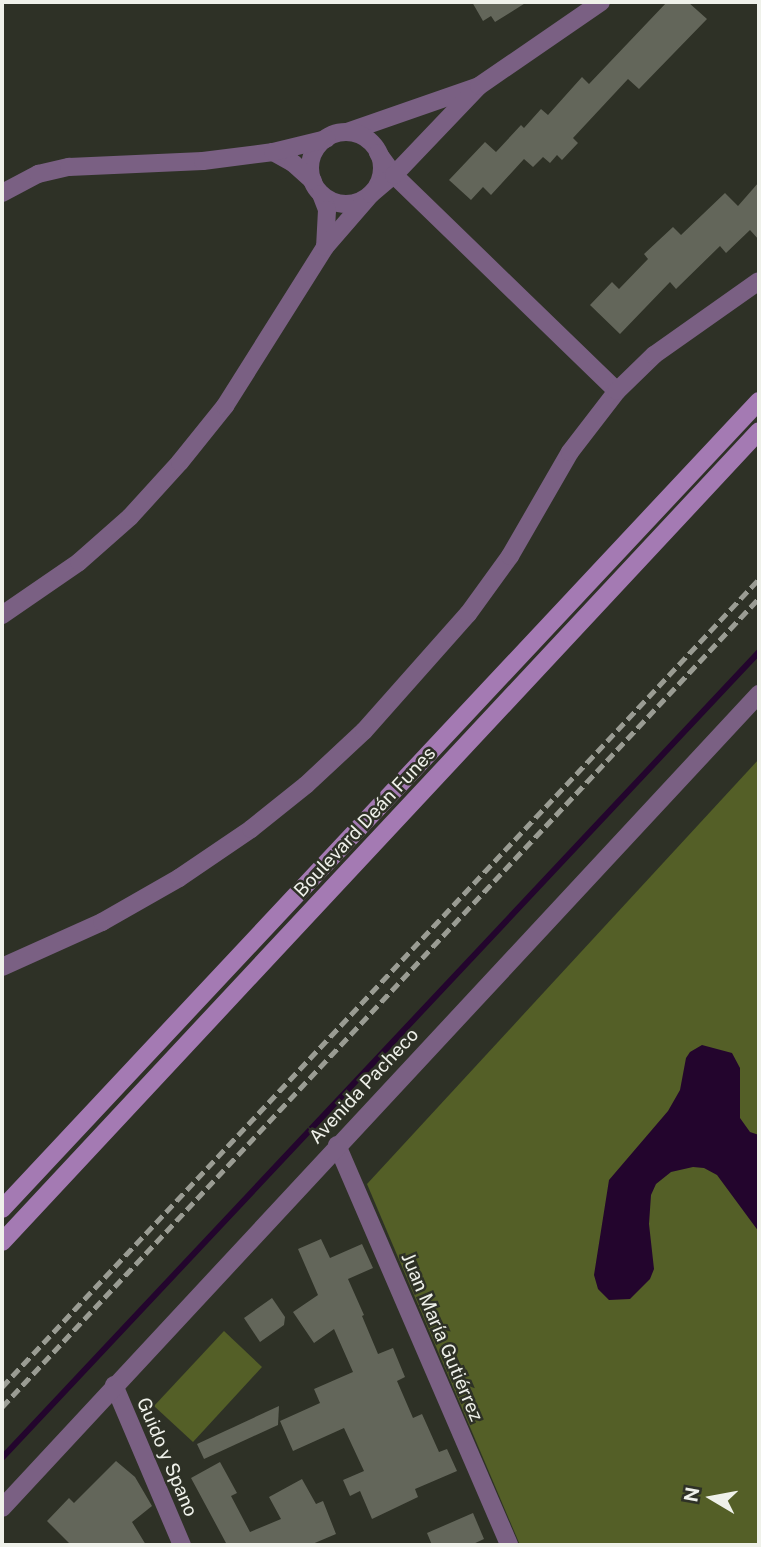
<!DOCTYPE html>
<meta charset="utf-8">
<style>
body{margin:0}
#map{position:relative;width:761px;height:1547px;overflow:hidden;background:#2e3126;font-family:"Public Sans",sans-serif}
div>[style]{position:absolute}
.green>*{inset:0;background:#545f27}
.water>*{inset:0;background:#23052d}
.stream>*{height:6px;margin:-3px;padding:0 3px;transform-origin:3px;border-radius:3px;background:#23052d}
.building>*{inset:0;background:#63665a}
.minor>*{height:18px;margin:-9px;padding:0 9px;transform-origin:9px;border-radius:9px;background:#7a6083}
.minor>.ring{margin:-9px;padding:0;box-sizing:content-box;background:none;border:18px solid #7a6083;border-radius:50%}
.tertiary>*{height:18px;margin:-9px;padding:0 9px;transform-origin:9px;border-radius:9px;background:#7a6083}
.secondary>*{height:18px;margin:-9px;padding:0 9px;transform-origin:9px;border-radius:9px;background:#a47ab3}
.rail>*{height:5px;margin-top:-2.5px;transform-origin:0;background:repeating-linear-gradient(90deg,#9a9c93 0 10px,transparent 0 15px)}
span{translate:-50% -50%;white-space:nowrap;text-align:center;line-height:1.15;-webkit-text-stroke:5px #2e3126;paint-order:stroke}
.street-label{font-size:19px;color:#eff1ea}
.frame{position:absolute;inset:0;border:4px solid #eff1ea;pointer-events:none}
.north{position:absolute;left:677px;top:1463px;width:70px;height:70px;-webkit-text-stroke:5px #2e3126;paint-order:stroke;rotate:280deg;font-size:19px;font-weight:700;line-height:28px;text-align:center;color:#eff1ea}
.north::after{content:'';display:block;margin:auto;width:24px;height:32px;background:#eff1ea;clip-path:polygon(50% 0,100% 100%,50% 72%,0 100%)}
</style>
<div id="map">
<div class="green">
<div style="clip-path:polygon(759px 759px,759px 1545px,520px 1545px,367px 1184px)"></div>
<div style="clip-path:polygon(224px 1331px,262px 1367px,193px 1442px,154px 1406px)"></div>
</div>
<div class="water">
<div style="clip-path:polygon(702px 1045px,732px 1053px,740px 1068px,740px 1118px,750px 1132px,759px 1135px,759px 1232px,717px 1175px,704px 1168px,693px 1167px,671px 1172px,656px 1184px,651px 1195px,649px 1224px,654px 1269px,650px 1279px,630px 1299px,609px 1300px,598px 1289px,594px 1275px,609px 1180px,668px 1111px,680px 1090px,686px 1058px,690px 1052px)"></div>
</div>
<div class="stream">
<div style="left:2px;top:1458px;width:1106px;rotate:-46.8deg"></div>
</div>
<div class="building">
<div style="clip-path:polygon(472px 2px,527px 2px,495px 22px,491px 16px,483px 21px)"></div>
<div style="clip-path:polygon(667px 2px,688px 2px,707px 19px,639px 89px,628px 79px,573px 138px,578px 143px,562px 160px,557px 155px,550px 163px,543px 157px,533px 167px,524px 159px,491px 195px,483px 187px,471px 200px,449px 180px,485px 142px,496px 152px,521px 125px,524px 128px,541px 109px,548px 115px,582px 77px,589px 84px)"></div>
<div style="clip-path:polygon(759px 182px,759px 240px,750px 230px,726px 253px,720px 246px,676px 289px,670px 282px,620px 334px,590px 305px,612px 282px,619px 289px,648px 259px,644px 254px,673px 227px,681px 235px,725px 193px,738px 206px)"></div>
<div style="clip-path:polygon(321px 1239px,330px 1258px,362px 1244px,373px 1268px,348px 1279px,364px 1315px,362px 1316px,378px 1354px,393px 1348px,405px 1377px,397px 1381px,413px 1418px,422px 1414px,439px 1452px,447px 1449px,457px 1471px,415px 1489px,418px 1497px,372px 1519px,360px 1491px,350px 1496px,343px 1480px,364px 1471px,344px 1428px,293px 1451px,280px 1421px,320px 1403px,314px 1389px,353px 1372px,334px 1329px,314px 1343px,293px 1312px,318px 1295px,298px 1249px)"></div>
<div style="clip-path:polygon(272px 1298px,285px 1317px,284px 1325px,260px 1342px,244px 1318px)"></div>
<div style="clip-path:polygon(279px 1406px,278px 1425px,204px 1459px,197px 1444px)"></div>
<div style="clip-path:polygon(116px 1461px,135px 1477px,152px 1506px,132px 1522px,146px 1545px,71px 1545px,47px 1521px,69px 1498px,74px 1503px)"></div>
<div style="clip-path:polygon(220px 1462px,237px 1493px,231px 1496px,250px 1532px,281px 1519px,269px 1497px,302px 1479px,316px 1504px,323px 1501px,336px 1534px,310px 1545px,220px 1545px,226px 1543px,191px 1478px)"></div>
<div style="clip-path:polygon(473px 1513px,484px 1539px,471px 1545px,432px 1545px,427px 1533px)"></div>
</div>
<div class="minor">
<div style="left:347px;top:132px;width:137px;rotate:-19.2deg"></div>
<div class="ring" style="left:310px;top:132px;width:54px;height:54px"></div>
<div style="left:273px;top:152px;width:23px;rotate:29deg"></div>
<div style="left:293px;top:163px;width:27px;rotate:42deg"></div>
<div style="left:378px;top:153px;width:27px;rotate:54deg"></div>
<div style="left:394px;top:175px;width:310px;rotate:44.1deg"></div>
<div style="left:2px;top:193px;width:41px;rotate:-27.8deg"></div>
<div style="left:38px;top:174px;width:32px;rotate:-13deg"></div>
<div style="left:69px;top:167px;width:134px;rotate:-2.6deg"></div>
<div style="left:203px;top:161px;width:71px;rotate:-7.3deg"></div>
<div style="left:273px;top:152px;width:55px;rotate:-13.8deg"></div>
<div style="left:321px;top:194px;width:17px;rotate:69deg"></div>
<div style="left:327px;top:210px;width:35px;rotate:93deg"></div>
<div style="left:2px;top:615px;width:93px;rotate:-34.5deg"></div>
<div style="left:79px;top:562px;width:68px;rotate:-41.4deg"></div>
<div style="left:130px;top:517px;width:74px;rotate:-47.7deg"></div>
<div style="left:180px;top:462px;width:72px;rotate:-51.2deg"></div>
<div style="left:225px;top:406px;width:188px;rotate:-57.8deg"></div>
<div style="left:325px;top:247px;width:70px;rotate:-49deg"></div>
<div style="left:371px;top:194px;width:30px;rotate:-40deg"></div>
<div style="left:394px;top:175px;width:123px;rotate:-46.3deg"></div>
<div style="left:479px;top:86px;width:148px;rotate:-34.5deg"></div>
<div style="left:2px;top:967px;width:110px;rotate:-24.2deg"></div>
<div style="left:102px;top:922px;width:89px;rotate:-29.7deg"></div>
<div style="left:179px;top:878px;width:87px;rotate:-34.2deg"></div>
<div style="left:251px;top:829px;width:70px;rotate:-38.7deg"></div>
<div style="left:306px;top:785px;width:79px;rotate:-43deg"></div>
<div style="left:364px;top:731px;width:157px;rotate:-48.4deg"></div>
<div style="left:468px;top:614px;width:72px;rotate:-54.1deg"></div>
<div style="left:510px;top:556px;width:120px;rotate:-60deg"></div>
<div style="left:570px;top:452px;width:77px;rotate:-52.4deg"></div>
<div style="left:617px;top:391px;width:52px;rotate:-44.2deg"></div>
<div style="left:654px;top:355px;width:128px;rotate:-35.2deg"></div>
<div style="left:337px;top:1145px;width:435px;rotate:66.7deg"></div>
<div style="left:114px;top:1385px;width:174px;rotate:67deg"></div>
</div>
<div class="tertiary">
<div style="left:2px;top:1508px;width:1112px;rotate:-47.08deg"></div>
</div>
<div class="secondary">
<div style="left:2px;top:1209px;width:1107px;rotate:-46.87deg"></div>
<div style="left:2px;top:1242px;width:1109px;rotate:-46.97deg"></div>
</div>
<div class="rail">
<div style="left:2px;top:1387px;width:1107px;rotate:-46.87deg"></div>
<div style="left:2px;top:1407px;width:1108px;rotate:-46.9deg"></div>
</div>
<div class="street-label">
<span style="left:365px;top:822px;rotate:-47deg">Boulevard Deán Funes</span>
<span style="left:364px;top:1086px;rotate:-47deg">Avenida Pacheco</span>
<span style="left:442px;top:1337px;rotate:67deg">Juan María Gutiérrez</span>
<span style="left:167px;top:1457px;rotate:67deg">Guido y Spano</span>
</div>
<div class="frame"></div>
<div class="north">N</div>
</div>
